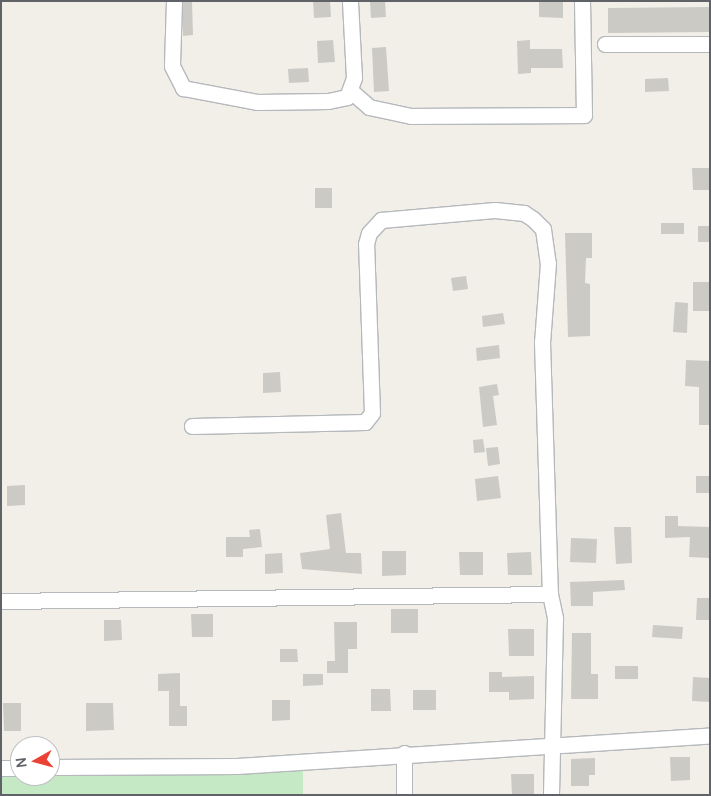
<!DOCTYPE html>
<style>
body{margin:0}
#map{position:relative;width:711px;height:796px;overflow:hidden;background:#f1efe8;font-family:Manrope,sans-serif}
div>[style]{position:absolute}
.green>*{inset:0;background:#c5e8c5}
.building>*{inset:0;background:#cccac5}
.roads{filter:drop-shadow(1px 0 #b5b8bc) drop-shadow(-1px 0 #b5b8bc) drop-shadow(0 1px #b5b8bc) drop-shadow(0 -1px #b5b8bc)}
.minor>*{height:15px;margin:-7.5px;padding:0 7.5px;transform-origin:7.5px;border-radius:7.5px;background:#fff}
span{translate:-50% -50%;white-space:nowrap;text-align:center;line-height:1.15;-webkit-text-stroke:4px #fff;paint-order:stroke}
.frame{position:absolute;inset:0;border:2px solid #5f6368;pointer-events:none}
.north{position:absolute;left:10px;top:736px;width:50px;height:50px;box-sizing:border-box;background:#fff;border:1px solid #bfc1c3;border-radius:50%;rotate:263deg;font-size:14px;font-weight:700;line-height:20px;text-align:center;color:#5f6368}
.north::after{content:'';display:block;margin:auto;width:18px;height:22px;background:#ea4335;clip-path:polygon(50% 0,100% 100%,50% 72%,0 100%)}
</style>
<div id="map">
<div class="green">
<div style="clip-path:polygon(303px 761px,303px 795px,1px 795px,1px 768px,20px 768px,20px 776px,50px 776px,50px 767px)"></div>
</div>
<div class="building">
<div style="clip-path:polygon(183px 1px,192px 1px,193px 35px,183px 36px)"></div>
<div style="clip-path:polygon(313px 1px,330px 1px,331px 17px,314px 18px)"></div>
<div style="clip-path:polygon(370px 1px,385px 1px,386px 17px,371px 18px)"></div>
<div style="clip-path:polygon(539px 1px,563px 1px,563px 18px,539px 17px)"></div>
<div style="clip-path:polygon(710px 7px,710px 32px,608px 33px,608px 8px)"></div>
<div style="clip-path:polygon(333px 40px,335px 62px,318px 63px,317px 41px)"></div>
<div style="clip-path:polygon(530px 40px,530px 49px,562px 49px,563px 68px,531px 68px,531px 73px,518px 74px,517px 41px)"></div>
<div style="clip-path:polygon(386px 47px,389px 91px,374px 92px,372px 48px)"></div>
<div style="clip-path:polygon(308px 68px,309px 82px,289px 83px,288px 69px)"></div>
<div style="clip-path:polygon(668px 78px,669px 91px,645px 92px,645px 79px)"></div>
<div style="clip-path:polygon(692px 168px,710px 168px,710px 190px,693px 190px)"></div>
<div style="clip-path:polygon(315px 188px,332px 188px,332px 208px,315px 208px)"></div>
<div style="clip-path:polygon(661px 223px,684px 223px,684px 234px,661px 234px)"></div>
<div style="clip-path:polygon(698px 226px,710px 226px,710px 242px,698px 242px)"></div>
<div style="clip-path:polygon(565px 233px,592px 233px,592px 258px,586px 258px,585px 283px,590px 284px,590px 336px,568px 337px)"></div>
<div style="clip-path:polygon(466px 276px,468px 289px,453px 291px,451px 278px)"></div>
<div style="clip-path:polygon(693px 282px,710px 282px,710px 311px,693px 311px)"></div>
<div style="clip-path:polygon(675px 302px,688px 303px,687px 333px,673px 332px)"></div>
<div style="clip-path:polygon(503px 313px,505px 324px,483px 327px,482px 316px)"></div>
<div style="clip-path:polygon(499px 345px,500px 358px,477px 361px,476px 348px)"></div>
<div style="clip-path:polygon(686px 360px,710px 361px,710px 425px,699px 425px,699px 387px,685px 386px)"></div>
<div style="clip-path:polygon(280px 372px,281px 392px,263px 393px,263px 373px)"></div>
<div style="clip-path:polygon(497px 384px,499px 395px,493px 396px,497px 425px,483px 427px,479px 387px)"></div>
<div style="clip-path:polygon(483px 439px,485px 452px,474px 453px,473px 440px)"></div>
<div style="clip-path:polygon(498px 447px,500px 464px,488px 466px,486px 448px)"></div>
<div style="clip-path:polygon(498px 476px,501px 498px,477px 501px,475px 479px)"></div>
<div style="clip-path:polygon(696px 476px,710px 476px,710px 493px,696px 493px)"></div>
<div style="clip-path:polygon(25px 485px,25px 505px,7px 506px,7px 486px)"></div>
<div style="clip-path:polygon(341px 513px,346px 553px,361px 553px,362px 574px,302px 569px,300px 553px,330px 549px,326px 515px)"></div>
<div style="clip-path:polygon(665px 516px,678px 516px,678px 526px,710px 527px,710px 558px,689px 557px,690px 537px,665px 538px)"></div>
<div style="clip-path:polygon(614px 527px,631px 527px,632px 563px,616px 564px)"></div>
<div style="clip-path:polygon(260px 529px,262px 547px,243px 549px,243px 557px,226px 557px,226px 537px,250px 537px,249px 530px)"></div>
<div style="clip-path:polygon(571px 538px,597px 539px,596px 563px,570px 562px)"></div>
<div style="clip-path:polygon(382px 551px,406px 551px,406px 575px,382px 576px)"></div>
<div style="clip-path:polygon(459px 552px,483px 552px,483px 575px,460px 575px)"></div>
<div style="clip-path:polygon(531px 552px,532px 575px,508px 575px,507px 553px)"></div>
<div style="clip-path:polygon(282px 553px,283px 573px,265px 574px,265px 554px)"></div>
<div style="clip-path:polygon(624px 580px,625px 590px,593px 592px,593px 606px,571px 606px,570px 582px)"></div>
<div style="clip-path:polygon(697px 598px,710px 598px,710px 620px,696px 620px)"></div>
<div style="clip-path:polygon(391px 609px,418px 609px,418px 633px,391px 633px)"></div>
<div style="clip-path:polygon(191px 614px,213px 614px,213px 637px,192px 637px)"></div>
<div style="clip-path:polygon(104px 620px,121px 620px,122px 640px,104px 641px)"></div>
<div style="clip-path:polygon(334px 622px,357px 622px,357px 649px,348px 649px,348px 673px,327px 673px,327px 661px,335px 661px)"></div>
<div style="clip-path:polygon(653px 625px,683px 627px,682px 639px,652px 637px)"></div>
<div style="clip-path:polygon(508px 629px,534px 629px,534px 656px,509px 656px)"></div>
<div style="clip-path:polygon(572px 633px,591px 633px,591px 674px,598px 674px,598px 699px,571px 699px)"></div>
<div style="clip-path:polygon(280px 649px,297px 649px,298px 662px,280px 662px)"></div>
<div style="clip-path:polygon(615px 666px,638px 666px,638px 679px,615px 679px)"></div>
<div style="clip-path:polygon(489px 672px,502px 672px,502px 677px,534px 676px,534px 699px,509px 700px,509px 692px,489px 692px)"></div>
<div style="clip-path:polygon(180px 673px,180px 706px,187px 706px,187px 726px,169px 726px,169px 691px,158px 691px,158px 674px)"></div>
<div style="clip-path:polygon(303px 674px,323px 674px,323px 685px,303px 686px)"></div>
<div style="clip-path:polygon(693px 677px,710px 678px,710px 702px,692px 701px)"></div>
<div style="clip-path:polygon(371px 689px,390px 689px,391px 711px,371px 711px)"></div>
<div style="clip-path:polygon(413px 690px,436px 690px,436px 710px,413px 710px)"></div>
<div style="clip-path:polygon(272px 700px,290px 700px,290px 720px,272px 721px)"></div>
<div style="clip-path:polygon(3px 703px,21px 703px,21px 731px,4px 731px)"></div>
<div style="clip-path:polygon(86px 703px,113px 703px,114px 730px,86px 731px)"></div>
<div style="clip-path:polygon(670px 757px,690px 757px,690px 780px,671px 781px)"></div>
<div style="clip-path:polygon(595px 758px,595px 775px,589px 775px,589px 786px,571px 786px,571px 759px)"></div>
<div style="clip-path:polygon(511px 774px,534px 774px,534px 795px,512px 795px)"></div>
</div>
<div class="roads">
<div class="minor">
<div style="left:174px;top:1px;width:65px;rotate:91.8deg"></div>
<div style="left:172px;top:66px;width:25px;rotate:63deg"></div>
<div style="left:183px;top:88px;width:75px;rotate:10.7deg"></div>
<div style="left:257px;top:102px;width:71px;rotate:-0.8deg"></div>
<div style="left:328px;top:101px;width:19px;rotate:-12deg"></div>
<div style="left:347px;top:97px;width:20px;rotate:-70deg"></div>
<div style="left:354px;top:78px;width:77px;rotate:-93deg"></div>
<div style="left:605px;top:44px;width:105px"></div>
<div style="left:352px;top:92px;width:23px;rotate:41deg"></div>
<div style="left:369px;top:107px;width:43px;rotate:12.1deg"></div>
<div style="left:411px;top:116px;width:173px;rotate:-0.3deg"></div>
<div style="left:584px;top:115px;width:114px;rotate:-91deg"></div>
<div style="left:192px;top:426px;width:173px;rotate:-1.3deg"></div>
<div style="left:365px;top:422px;width:11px;rotate:-52deg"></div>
<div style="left:372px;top:413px;width:169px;rotate:-92deg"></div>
<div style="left:366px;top:244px;width:11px;rotate:-75deg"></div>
<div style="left:369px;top:233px;width:18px;rotate:-47deg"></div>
<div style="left:381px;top:220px;width:114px;rotate:-5deg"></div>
<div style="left:495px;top:210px;width:29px;rotate:6deg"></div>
<div style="left:524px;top:213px;width:11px;rotate:34deg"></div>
<div style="left:533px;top:219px;width:14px;rotate:45deg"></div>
<div style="left:543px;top:229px;width:34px;rotate:82deg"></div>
<div style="left:548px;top:263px;width:79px;rotate:94.3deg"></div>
<div style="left:542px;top:342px;width:252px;rotate:88.2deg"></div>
<div style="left:550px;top:594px;width:25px;rotate:78deg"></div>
<div style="left:555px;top:618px;width:177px;rotate:91.3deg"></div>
<div style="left:1px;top:601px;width:549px;rotate:-0.73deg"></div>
<div style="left:404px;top:753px;width:42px;rotate:90deg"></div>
<div style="left:50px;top:767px;width:187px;rotate:-0.3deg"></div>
<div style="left:237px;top:766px;width:474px;rotate:-3.7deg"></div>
<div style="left:1px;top:768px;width:19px"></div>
</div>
</div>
<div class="frame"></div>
<div class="north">N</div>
</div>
